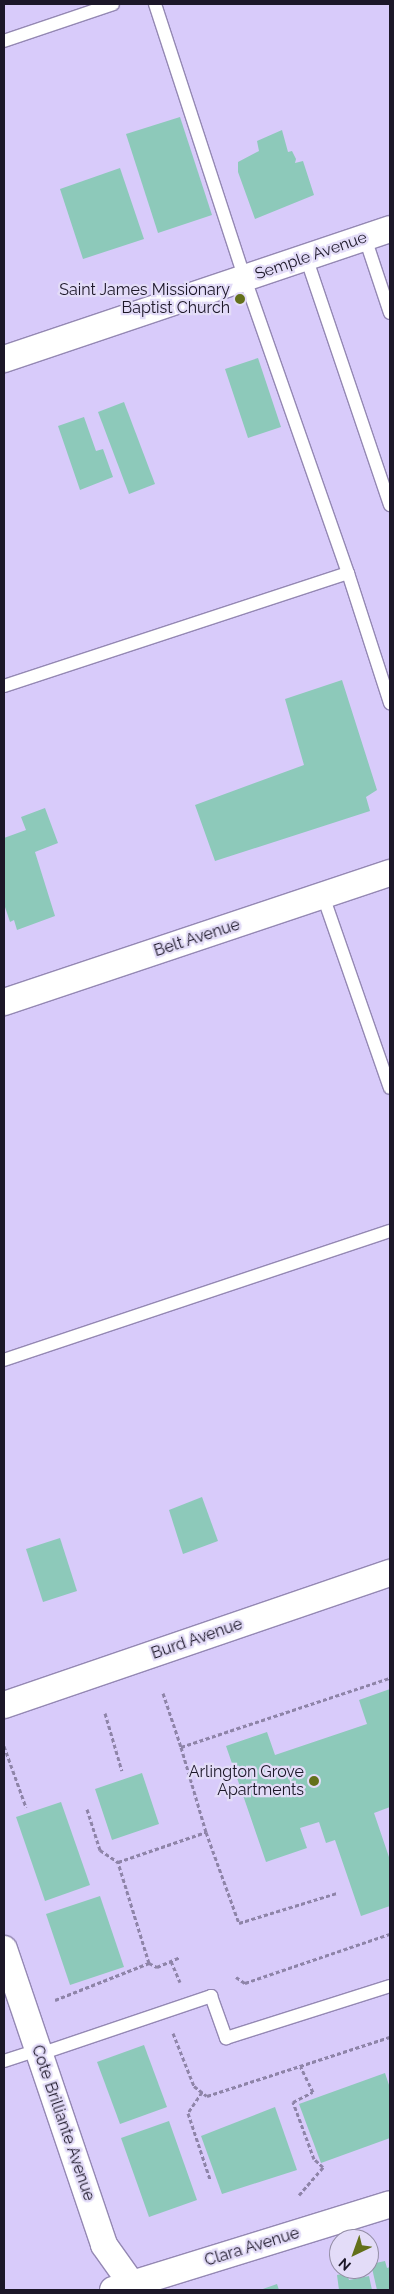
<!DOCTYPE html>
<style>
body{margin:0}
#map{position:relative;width:394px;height:2294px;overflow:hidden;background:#d8cbfa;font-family:Raleway,sans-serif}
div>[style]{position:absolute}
.building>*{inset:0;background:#8dc9ba}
.path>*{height:3px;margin-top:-1.5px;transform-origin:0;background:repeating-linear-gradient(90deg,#8e84a8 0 4px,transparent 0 6.5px)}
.roads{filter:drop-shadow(1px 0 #9488b3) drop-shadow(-1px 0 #9488b3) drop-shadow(0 1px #9488b3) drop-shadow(0 -1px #9488b3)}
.lane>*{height:12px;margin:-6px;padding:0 6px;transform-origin:6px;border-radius:6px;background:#fff}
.street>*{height:26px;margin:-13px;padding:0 13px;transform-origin:13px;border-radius:13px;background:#fff}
.dots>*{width:14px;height:14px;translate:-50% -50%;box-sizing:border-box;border:2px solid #e3dcf8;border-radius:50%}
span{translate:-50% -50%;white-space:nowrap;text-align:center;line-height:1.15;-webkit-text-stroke:4.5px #e3dcf8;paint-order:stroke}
.street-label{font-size:16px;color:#1c1728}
.poi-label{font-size:16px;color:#1c1728}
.right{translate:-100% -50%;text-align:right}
.frame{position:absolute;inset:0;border:5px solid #1c1728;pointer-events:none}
.north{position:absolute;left:329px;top:2229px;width:50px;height:50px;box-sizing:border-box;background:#e3dcf8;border:1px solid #938da5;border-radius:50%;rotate:222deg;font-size:14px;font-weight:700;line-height:20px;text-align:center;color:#1c1728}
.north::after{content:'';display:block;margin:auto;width:18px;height:22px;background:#63701a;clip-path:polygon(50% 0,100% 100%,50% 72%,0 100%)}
</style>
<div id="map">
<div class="building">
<div style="clip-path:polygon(180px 117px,212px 215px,158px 233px,126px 134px)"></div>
<div style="clip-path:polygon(282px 130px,288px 152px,292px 151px,296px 159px,295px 163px,303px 161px,314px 195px,255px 219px,238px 172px,238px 162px,259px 151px,257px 141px)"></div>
<div style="clip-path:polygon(120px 168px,144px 239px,83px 259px,60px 189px)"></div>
<div style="clip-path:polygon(258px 358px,281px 427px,248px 438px,225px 369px)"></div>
<div style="clip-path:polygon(124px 402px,155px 484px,129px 494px,98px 412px)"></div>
<div style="clip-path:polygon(84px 417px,96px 451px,103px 449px,113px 477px,80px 490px,58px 426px)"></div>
<div style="clip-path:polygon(342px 680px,377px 790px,366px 797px,370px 811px,215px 861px,195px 805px,304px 765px,285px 699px)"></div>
<div style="clip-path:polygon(45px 808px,58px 843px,35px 852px,55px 916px,17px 930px,14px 920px,10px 922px,4px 904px,4px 838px,26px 830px,21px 817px)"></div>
<div style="clip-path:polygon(202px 1497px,218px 1541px,183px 1554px,169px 1510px)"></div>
<div style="clip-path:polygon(60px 1538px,77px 1591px,43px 1602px,26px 1549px)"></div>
<div style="clip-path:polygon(390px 1689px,390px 1807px,374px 1813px,390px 1860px,390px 1906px,361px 1916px,335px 1840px,326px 1843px,319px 1822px,300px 1828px,307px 1848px,266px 1862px,226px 1746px,267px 1732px,275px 1755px,367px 1724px,359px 1700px)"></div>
<div style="clip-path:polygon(142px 1773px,159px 1824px,112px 1840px,95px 1789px)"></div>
<div style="clip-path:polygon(61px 1802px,90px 1885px,45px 1901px,16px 1817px)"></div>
<div style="clip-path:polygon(100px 1896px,124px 1967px,70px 1985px,46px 1914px)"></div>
<div style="clip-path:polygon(144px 2045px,167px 2107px,120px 2124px,97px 2062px)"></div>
<div style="clip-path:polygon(385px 2073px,390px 2088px,390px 2138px,321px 2163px,299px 2104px)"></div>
<div style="clip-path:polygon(275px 2107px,297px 2170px,222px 2194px,201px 2136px)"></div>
<div style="clip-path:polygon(169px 2121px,197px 2200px,149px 2217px,121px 2138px)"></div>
<div style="clip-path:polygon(385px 2261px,387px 2268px,390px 2267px,390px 2290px,377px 2290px,371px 2264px)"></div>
<div style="clip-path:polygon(347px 2273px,349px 2280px,369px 2276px,372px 2290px,339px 2290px,337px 2275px)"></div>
<div style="clip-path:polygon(277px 2284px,279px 2290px,260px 2290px)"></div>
</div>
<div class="path">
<div style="left:163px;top:1693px;width:57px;rotate:71.6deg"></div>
<div style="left:105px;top:1713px;width:60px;rotate:73.7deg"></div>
<div style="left:4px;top:1746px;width:65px;rotate:70.2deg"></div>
<div style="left:87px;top:1809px;width:43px;rotate:72.4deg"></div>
<div style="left:100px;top:1850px;width:22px;rotate:34deg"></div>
<div style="left:206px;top:1832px;width:97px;rotate:70.1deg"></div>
<div style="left:239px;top:1923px;width:102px;rotate:-17deg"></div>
<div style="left:171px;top:1961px;width:23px;rotate:67deg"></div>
<div style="left:149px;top:1963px;width:9px;rotate:27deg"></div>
<div style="left:157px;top:1967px;width:25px;rotate:-23deg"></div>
<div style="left:236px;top:1977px;width:11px;rotate:34deg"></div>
<div style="left:245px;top:1983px;width:153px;rotate:-18.7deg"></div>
<div style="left:55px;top:2000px;width:101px;rotate:-21.5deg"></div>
<div style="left:149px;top:1963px;width:106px;rotate:-107.1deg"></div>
<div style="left:118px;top:1862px;width:93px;rotate:-18.8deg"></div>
<div style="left:206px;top:1832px;width:89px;rotate:-106.4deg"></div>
<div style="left:181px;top:1747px;width:220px;rotate:-18.3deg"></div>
<div style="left:173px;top:2033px;width:57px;rotate:68.4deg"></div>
<div style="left:194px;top:2086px;width:16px;rotate:38deg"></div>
<div style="left:207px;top:2096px;width:192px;rotate:-17.9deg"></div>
<div style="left:202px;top:2092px;width:25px;rotate:124deg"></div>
<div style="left:188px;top:2113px;width:70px;rotate:71.6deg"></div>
<div style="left:299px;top:2195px;width:37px;rotate:-49deg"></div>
<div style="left:323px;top:2167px;width:12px;rotate:-138deg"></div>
<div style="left:314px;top:2159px;width:61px;rotate:-110.2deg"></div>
<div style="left:293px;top:2102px;width:22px;rotate:-27deg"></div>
<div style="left:313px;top:2092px;width:28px;rotate:-116deg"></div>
</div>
<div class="roads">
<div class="lane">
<div style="left:155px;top:4px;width:289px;rotate:71.9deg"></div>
<div style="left:245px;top:279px;width:312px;rotate:70.7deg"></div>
<div style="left:348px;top:573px;width:137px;rotate:72.1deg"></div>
<div style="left:4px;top:41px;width:115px;rotate:-18.7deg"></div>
<div style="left:365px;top:238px;width:79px;rotate:71.6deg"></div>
<div style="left:306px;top:257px;width:262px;rotate:71.3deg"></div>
<div style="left:4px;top:686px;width:362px;rotate:-18.2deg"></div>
<div style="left:323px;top:896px;width:203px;rotate:70.8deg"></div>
<div style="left:4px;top:1360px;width:407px;rotate:-18.5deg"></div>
<div style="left:40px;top:2054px;width:181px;rotate:-18.7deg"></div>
<div style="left:211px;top:1996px;width:45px;rotate:70.3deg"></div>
<div style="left:226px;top:2038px;width:172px;rotate:-17.6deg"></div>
<div style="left:4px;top:2061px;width:36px;rotate:-18deg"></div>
</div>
<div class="street">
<div style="left:4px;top:359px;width:407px;rotate:-18.6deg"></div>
<div style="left:4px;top:1002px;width:407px;rotate:-18.5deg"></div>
<div style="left:4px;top:1705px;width:408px;rotate:-18.9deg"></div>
<div style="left:4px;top:1949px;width:312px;rotate:71.3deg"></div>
<div style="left:104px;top:2245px;width:55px;rotate:54.6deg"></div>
<div style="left:113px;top:2290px;width:290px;rotate:-17.2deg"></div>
</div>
</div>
<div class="dots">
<div style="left:240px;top:299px;background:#63701a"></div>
<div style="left:314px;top:1781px;background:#63701a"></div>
</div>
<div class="street-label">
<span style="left:311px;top:256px;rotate:-19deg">Semple Avenue</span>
<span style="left:197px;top:938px;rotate:-18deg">Belt Avenue</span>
<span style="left:197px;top:1639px;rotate:-19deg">Burd Avenue</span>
<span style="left:63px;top:2123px;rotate:71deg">Cote Brilliante Avenue</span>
<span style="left:252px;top:2247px;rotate:-17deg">Clara Avenue</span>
</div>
<div class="poi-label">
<span class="right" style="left:230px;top:299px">Saint James Missionary<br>Baptist Church</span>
<span class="right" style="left:304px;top:1781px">Arlington Grove<br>Apartments</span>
</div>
<div class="frame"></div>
<div class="north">N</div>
</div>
